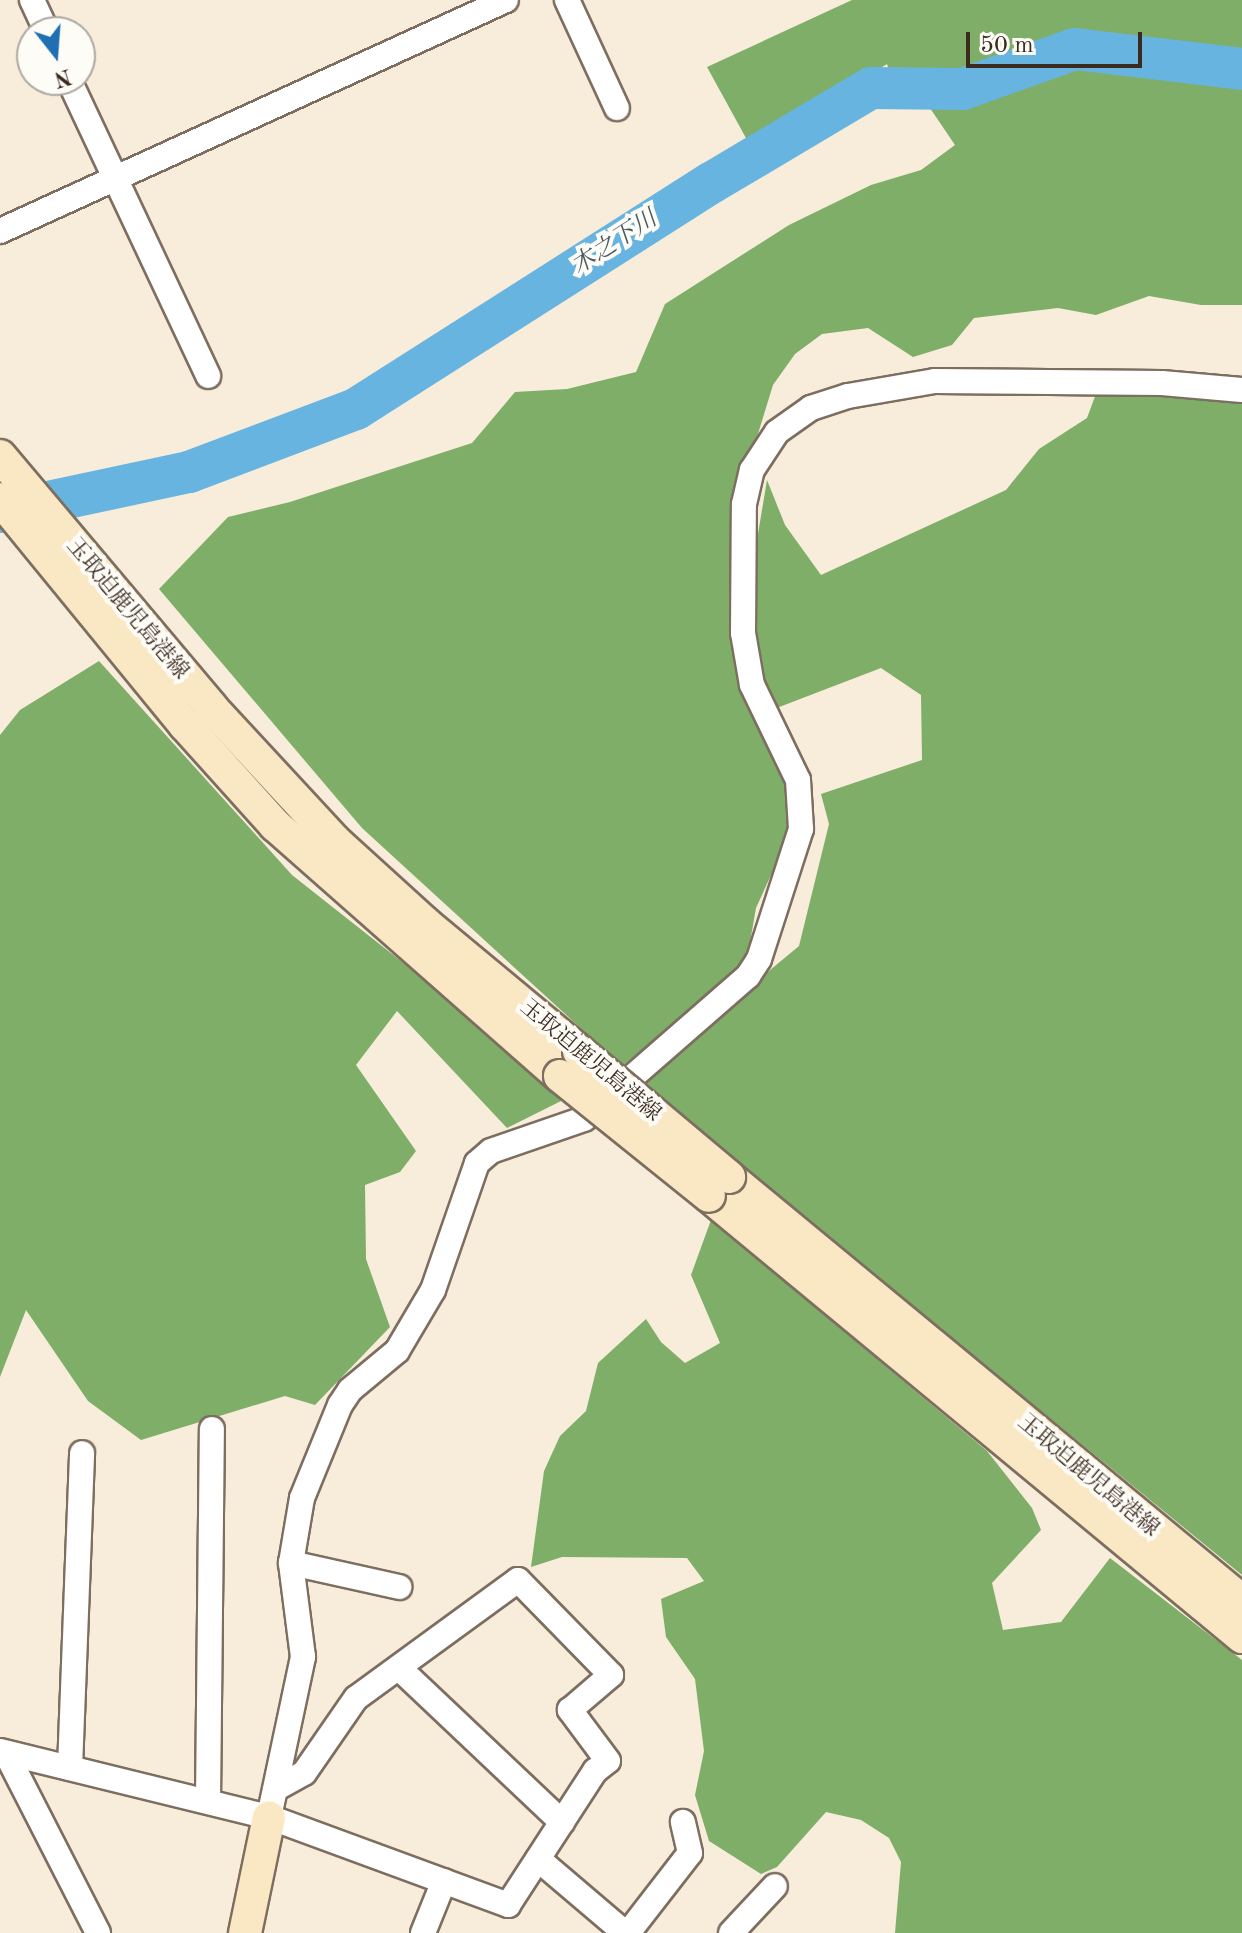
<!DOCTYPE html>
<meta charset="utf-8">
<style>
body{margin:0}
#map{position:relative;width:1242px;height:1933px;overflow:hidden;background:#f8ecda;font-family:"Old Standard TT","Noto Serif JP",serif}
div>[style]{position:absolute}
.forest>*{inset:0;background:#7eae68}
.river>*{height:42px;margin:-21px;padding:0 21px;transform-origin:21px;border-radius:21px;background:#68b4e1}
.roads{filter:drop-shadow(2px 0 #7d6e60) drop-shadow(-2px 0 #7d6e60) drop-shadow(0 2px #7d6e60) drop-shadow(0 -2px #7d6e60)}
.street>*{height:24px;margin:-12px;padding:0 12px;transform-origin:12px;border-radius:12px;background:#fff}
.secondary>*{height:32px;margin:-16px;padding:0 16px;transform-origin:16px;border-radius:16px;background:#fae7c3}
.bridges{filter:drop-shadow(2px 0 #7d6e60) drop-shadow(-2px 0 #7d6e60) drop-shadow(0 2px #7d6e60) drop-shadow(0 -2px #7d6e60)}
.secondary-bridge>*{height:32px;margin:-16px;padding:0 16px;transform-origin:16px;border-radius:16px;background:#fae7c3}
span{translate:-50% -50%;white-space:nowrap;text-align:center;line-height:1.15;-webkit-text-stroke:8px #fdfcf7;paint-order:stroke}
.street-label{font-size:22px;color:#3b2a1e}
.water-label{font-size:24px;color:#4b5a62;font-style:italic}
.north{position:absolute;left:16px;top:16px;width:80px;height:80px;box-sizing:border-box;background:#fdfcf7;border:2px solid #afa8a0;border-radius:50%;rotate:163deg;font-size:22px;font-weight:700;line-height:32px;text-align:center;color:#3b2a1e}
.north::after{content:'';display:block;margin:auto;width:28px;height:36px;background:#1f6fb2;clip-path:polygon(50% 0,100% 100%,50% 72%,0 100%)}
.scale{position:absolute;left:966px;top:32px;width:176px;height:36px;box-sizing:border-box;border:4px solid #3b2a1e;border-top:0;padding-left:10px;font-size:24px;line-height:28px;white-space:nowrap;color:#3b2a1e;-webkit-text-stroke:6px #fdfcf7;paint-order:stroke}
</style>
<div id="map">
<div class="forest">
<div style="clip-path:polygon(852px 0,1242px 0,1242px 305px,1201px 305px,1149px 296px,1096px 315px,1058px 308px,974px 318px,952px 345px,913px 357px,868px 328px,822px 334px,795px 354px,773px 385px,757px 437px,736px 476px,733px 525px,734px 610px,794px 798px,793px 827px,756px 908px,746px 965px,622px 1066px,362px 828px,159px 589px,228px 517px,290px 502px,472px 443px,515px 392px,567px 389px,636px 372px,665px 304px,789px 225px,871px 185px,921px 170px,955px 145px,915px 86px,895px 89px,887px 64px,752px 149px,707px 67px)"></div>
<div style="clip-path:polygon(1120px 389px,1242px 400px,1242px 1575px,637px 1081px,799px 946px,829px 824px,821px 794px,922px 760px,921px 695px,881px 668px,774px 709px,759px 674px,750px 582px,767px 480px,785px 525px,821px 575px,1006px 490px,1039px 449px,1087px 418px,1097px 391px)"></div>
<div style="clip-path:polygon(99px 661px,292px 875px,463px 1010px,563px 1100px,507px 1128px,397px 1011px,356px 1065px,416px 1151px,400px 1172px,365px 1185px,366px 1259px,390px 1327px,315px 1405px,285px 1396px,141px 1440px,88px 1401px,26px 1310px,0 1377px,0 735px,20px 710px)"></div>
<div style="clip-path:polygon(711px 1220px,987px 1451px,1032px 1508px,1041px 1530px,992px 1583px,1003px 1630px,1061px 1622px,1110px 1558px,1242px 1660px,1242px 1933px,895px 1933px,901px 1862px,889px 1838px,861px 1820px,826px 1812px,777px 1867px,761px 1874px,709px 1841px,695px 1795px,704px 1751px,695px 1679px,666px 1637px,661px 1599px,704px 1581px,687px 1558px,562px 1557px,531px 1567px,544px 1471px,560px 1436px,586px 1411px,598px 1363px,646px 1319px,661px 1342px,685px 1363px,720px 1343px,691px 1275px)"></div>
</div>
<div class="river">
<div style="left:1px;top:512px;width:192px;rotate:-12deg"></div>
<div style="left:189px;top:472px;width:178px;rotate:-20.7deg"></div>
<div style="left:356px;top:409px;width:421px;rotate:-32.5deg"></div>
<div style="left:711px;top:183px;width:186px;rotate:-30.7deg"></div>
<div style="left:871px;top:88px;width:92px;rotate:0.6deg"></div>
<div style="left:963px;top:89px;width:119px;rotate:-19.7deg"></div>
<div style="left:1075px;top:49px;width:168px;rotate:6.8deg"></div>
</div>
<div class="roads">
<div class="street">
<div style="left:32px;top:0;width:35px;rotate:65deg"></div>
<div style="left:567px;top:0;width:119px;rotate:65.2deg"></div>
<div style="left:69px;top:80px;width:327px;rotate:64.8deg"></div>
<div style="left:0;top:231px;width:556px;rotate:-24.54deg"></div>
<div style="left:291px;top:1563px;width:111px;rotate:12.5deg"></div>
<div style="left:400px;top:1669px;width:223px;rotate:43.4deg"></div>
<div style="left:0;top:1751px;width:277px;rotate:13.8deg"></div>
<div style="left:269px;top:1817px;width:255px;rotate:20.2deg"></div>
<div style="left:508px;top:1905px;width:160px;rotate:-57deg"></div>
<div style="left:595px;top:1771px;width:16px;rotate:-38deg"></div>
<div style="left:608px;top:1761px;width:64px;rotate:-126.7deg"></div>
<div style="left:570px;top:1710px;width:54px;rotate:-40.5deg"></div>
<div style="left:611px;top:1675px;width:133px;rotate:-134.4deg"></div>
<div style="left:518px;top:1580px;width:200px;rotate:143.9deg"></div>
<div style="left:356px;top:1698px;width:91px;rotate:124.7deg"></div>
<div style="left:304px;top:1773px;width:31px;rotate:151deg"></div>
<div style="left:6px;top:1753px;width:202px;rotate:62.9deg"></div>
<div style="left:70px;top:1768px;width:315px;rotate:-87.8deg"></div>
<div style="left:208px;top:1801px;width:372px;rotate:-89.4deg"></div>
<div style="left:269px;top:1817px;width:164px;rotate:-78deg"></div>
<div style="left:303px;top:1657px;width:95px;rotate:-97.3deg"></div>
<div style="left:291px;top:1563px;width:66px;rotate:-80.4deg"></div>
<div style="left:302px;top:1498px;width:100px;rotate:-67.8deg"></div>
<div style="left:340px;top:1405px;width:18px;rotate:-56deg"></div>
<div style="left:350px;top:1390px;width:61px;rotate:-39.7deg"></div>
<div style="left:397px;top:1351px;width:71px;rotate:-59.5deg"></div>
<div style="left:433px;top:1290px;width:134px;rotate:-70.9deg"></div>
<div style="left:477px;top:1163px;width:18px;rotate:-41deg"></div>
<div style="left:491px;top:1151px;width:98px;rotate:-19deg"></div>
<div style="left:584px;top:1119px;width:218px;rotate:-41.1deg"></div>
<div style="left:748px;top:976px;width:20px;rotate:-57deg"></div>
<div style="left:759px;top:959px;width:137px;rotate:-72.1deg"></div>
<div style="left:801px;top:829px;width:49px;rotate:-93.5deg"></div>
<div style="left:798px;top:780px;width:106px;rotate:-115.8deg"></div>
<div style="left:752px;top:685px;width:53px;rotate:-99.8deg"></div>
<div style="left:743px;top:633px;width:129px;rotate:-89.6deg"></div>
<div style="left:744px;top:504px;width:35px;rotate:-77deg"></div>
<div style="left:752px;top:470px;width:45px;rotate:-56.7deg"></div>
<div style="left:777px;top:432px;width:42px;rotate:-35.2deg"></div>
<div style="left:811px;top:408px;width:39px;rotate:-18deg"></div>
<div style="left:848px;top:396px;width:88px;rotate:-9.8deg"></div>
<div style="left:935px;top:381px;width:227px;rotate:0.5deg"></div>
<div style="left:1162px;top:383px;width:80px;rotate:5deg"></div>
<div style="left:538px;top:1859px;width:114px;rotate:40.4deg"></div>
<div style="left:423px;top:1933px;width:56px;rotate:-68deg"></div>
<div style="left:628px;top:1933px;width:101px;rotate:-52.2deg"></div>
<div style="left:690px;top:1853px;width:32px;rotate:-103deg"></div>
<div style="left:731px;top:1933px;width:64px;rotate:-46.9deg"></div>
</div>
<div class="secondary">
<div style="left:0;top:456px;width:328px;rotate:49.9deg"></div>
<div style="left:211px;top:707px;width:183px;rotate:47.2deg"></div>
<div style="left:335px;top:841px;width:122px;rotate:42.3deg"></div>
<div style="left:425px;top:923px;width:200px;rotate:39.7deg"></div>
<div style="left:0;top:499px;width:292px;rotate:50.7deg"></div>
<div style="left:185px;top:725px;width:135px;rotate:48deg"></div>
<div style="left:275px;top:825px;width:380px;rotate:41.4deg"></div>
<div style="left:729px;top:1177px;width:666px;rotate:39.57deg"></div>
<div style="left:709px;top:1196px;width:692px;rotate:39.6deg"></div>
<div style="left:245px;top:1933px;width:118px;rotate:-78.3deg"></div>
</div>
</div>
<div class="bridges">
<div class="secondary-bridge">
<div style="left:579px;top:1051px;width:196px;rotate:40deg"></div>
<div style="left:560px;top:1076px;width:191px;rotate:38.8deg"></div>
</div>
</div>
<div class="street-label">
<span style="left:127px;top:609px;rotate:50deg">玉取迫鹿児島港線</span>
<span style="left:590px;top:1061px;rotate:40deg">玉取迫鹿児島港線</span>
<span style="left:1088px;top:1476px;rotate:40deg">玉取迫鹿児島港線</span>
</div>
<div class="water-label">
<span style="left:615px;top:244px;rotate:-33deg">木之下川</span>
</div>
<div class="north">N</div>
<div class="scale">50 m</div>
</div>
